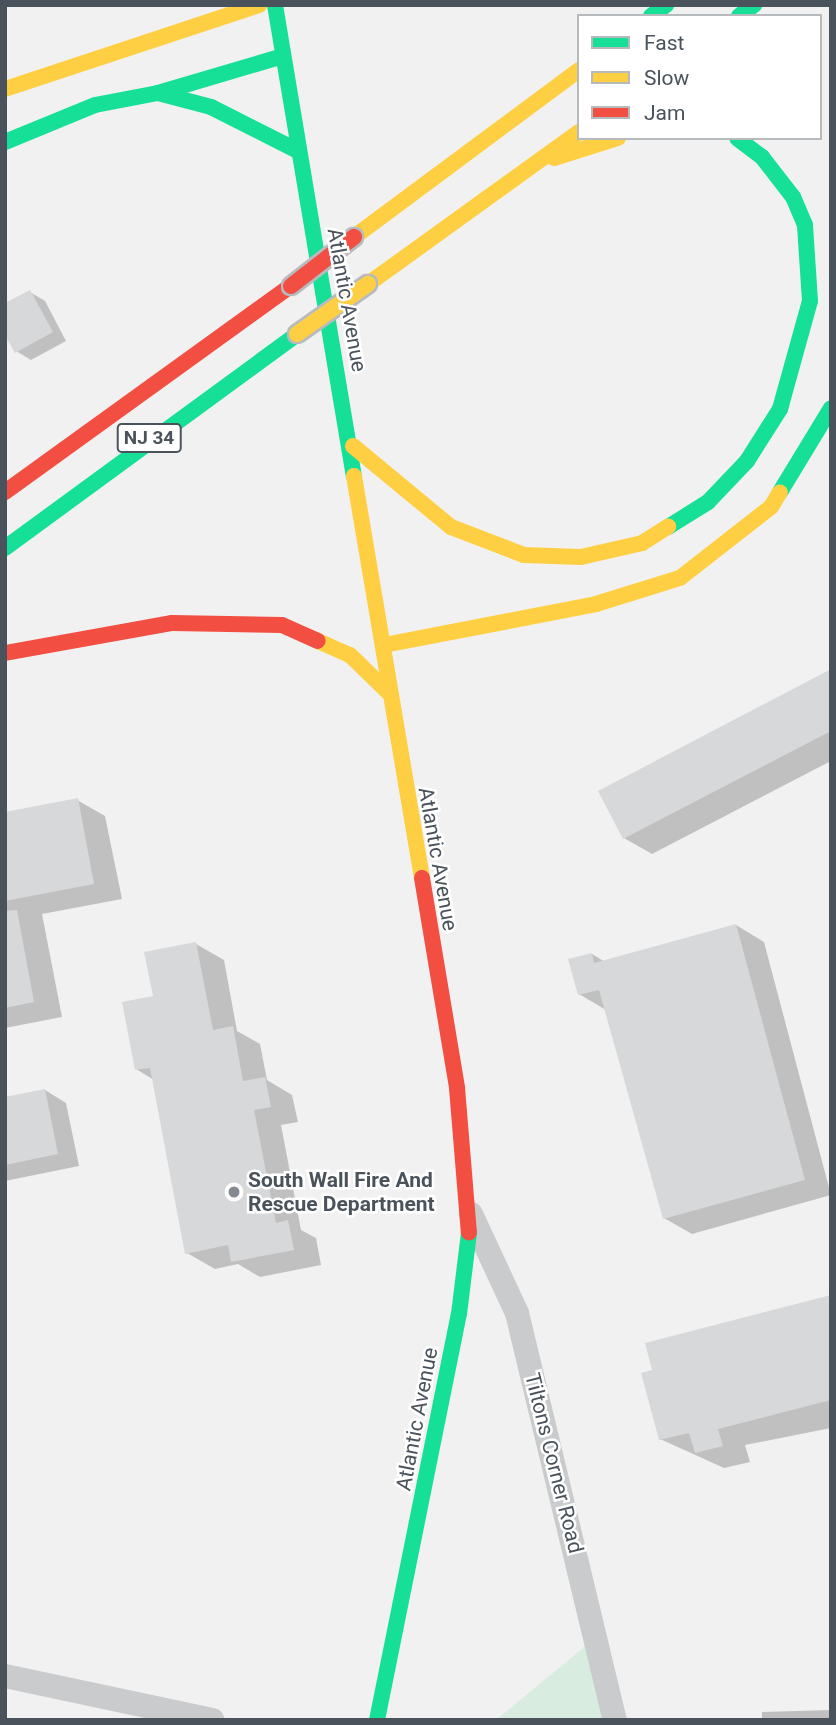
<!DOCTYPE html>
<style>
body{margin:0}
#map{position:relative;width:836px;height:1725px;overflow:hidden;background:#f1f1f1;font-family:Roboto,sans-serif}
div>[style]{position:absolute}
.green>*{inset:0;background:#d8ede0}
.shadow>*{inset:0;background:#0003}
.building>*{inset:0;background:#d7d8da}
.street>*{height:24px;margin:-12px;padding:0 12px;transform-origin:12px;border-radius:12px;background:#c9cbcc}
.fast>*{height:16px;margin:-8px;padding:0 8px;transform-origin:8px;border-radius:8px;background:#16e098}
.slow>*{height:16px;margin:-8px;padding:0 8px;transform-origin:8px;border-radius:8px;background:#ffcf43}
.jam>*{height:16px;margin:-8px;padding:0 8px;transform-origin:8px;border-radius:8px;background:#f24e42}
.bridges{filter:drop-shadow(2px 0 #b7bbbf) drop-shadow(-2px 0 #b7bbbf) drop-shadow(0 2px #b7bbbf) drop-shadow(0 -2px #b7bbbf)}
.slow-bridge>*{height:16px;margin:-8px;padding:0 8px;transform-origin:8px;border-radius:8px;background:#ffcf43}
.jam-bridge>*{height:16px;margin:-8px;padding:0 8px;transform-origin:8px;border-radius:8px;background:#f24e42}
.dots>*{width:19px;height:19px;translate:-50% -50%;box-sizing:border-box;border:4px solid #fff;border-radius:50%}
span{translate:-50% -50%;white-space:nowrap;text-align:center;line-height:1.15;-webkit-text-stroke:5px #fff;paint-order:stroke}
.shield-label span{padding:2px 5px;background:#fff;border:2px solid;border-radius:5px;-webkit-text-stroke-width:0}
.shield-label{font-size:19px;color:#4a535b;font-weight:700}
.street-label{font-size:21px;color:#4a535b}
.poi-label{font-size:21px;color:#4a535b;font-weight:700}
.left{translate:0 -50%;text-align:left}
.frame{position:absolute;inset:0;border:7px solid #4a535b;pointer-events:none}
.legend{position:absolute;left:577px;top:14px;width:245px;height:126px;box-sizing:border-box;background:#fff;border:2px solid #b7babd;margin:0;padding:9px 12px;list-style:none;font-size:21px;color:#4a535b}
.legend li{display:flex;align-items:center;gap:14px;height:35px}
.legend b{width:35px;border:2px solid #b7babd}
</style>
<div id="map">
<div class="green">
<div style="clip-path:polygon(594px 1639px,619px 1720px,496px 1720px)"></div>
</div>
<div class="shadow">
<div style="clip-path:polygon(30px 292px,45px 301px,66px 341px,31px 360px,16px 351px)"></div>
<div style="clip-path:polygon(831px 671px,831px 761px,652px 854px,624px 838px)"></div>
<div style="clip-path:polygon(77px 800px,105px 816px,122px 899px,42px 914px,62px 1017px,5px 1028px,5px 814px)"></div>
<div style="clip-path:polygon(736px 925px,764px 942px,831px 1195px,692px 1234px,664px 1218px,606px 1010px,579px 994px,592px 954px,605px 962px)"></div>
<div style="clip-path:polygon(196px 944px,224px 960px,237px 1031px,260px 1044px,267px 1080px,292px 1095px,298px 1122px,281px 1125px,301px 1230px,316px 1238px,321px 1265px,260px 1277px,238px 1264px,215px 1269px,187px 1253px,154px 1080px,136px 1069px,155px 998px)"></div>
<div style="clip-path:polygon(45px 1090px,66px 1103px,79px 1166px,5px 1181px,5px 1098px)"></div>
<div style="clip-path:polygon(831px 1296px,831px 1428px,745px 1445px,750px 1462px,724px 1468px,660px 1439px)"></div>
<div style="clip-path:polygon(831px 1710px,831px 1720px,762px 1720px,762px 1712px)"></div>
</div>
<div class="building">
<div style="clip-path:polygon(30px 290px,53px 332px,15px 353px,5px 335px,5px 303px)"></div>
<div style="clip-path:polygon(831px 669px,831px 731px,623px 839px,598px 791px)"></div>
<div style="clip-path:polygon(78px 798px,94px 884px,5px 901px,5px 812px)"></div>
<div style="clip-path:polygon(17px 910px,34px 1002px,5px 1008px,5px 911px)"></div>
<div style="clip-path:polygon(736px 924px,805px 1180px,663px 1219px,599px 990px,578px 995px,568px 959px,592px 953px,594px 963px)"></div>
<div style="clip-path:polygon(196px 942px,213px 1030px,233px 1026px,243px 1081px,265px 1077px,271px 1107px,254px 1110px,276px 1223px,288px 1220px,294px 1250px,231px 1262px,228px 1245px,185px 1254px,150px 1068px,135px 1070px,122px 1002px,153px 996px,144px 952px)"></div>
<div style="clip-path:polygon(45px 1089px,58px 1154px,5px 1165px,5px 1097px)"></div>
<div style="clip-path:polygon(831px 1295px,831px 1400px,718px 1429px,723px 1446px,695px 1453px,689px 1433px,659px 1440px,641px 1373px,652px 1370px,645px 1343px)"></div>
</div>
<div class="street">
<div style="left:471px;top:1214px;width:109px;rotate:65.1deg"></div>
<div style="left:517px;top:1313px;width:419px;rotate:76.5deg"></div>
<div style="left:5px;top:1676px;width:212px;rotate:12deg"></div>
</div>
<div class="fast">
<div style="left:275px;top:5px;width:478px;rotate:80.5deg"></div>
<div style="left:651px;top:16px;width:19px;rotate:-36deg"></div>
<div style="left:739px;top:16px;width:19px;rotate:-36deg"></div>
<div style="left:158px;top:93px;width:130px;rotate:-16.5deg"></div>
<div style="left:5px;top:142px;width:97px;rotate:-22.3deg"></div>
<div style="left:95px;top:105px;width:64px;rotate:-10.8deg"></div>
<div style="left:158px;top:93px;width:55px;rotate:14.8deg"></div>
<div style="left:211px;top:107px;width:97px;rotate:26.8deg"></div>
<div style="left:780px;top:492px;width:98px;rotate:-58.7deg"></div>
<div style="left:668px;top:527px;width:47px;rotate:-32deg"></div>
<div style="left:708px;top:502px;width:57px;rotate:-46.4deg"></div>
<div style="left:747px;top:461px;width:62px;rotate:-57.6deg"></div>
<div style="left:780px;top:409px;width:112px;rotate:-74.5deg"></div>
<div style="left:810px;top:301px;width:76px;rotate:-93.8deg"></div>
<div style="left:805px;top:225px;width:30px;rotate:-113deg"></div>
<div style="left:793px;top:197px;width:51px;rotate:-127.8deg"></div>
<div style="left:762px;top:157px;width:31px;rotate:-143deg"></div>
<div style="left:5px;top:548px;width:362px;rotate:-36.2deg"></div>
<div style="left:377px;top:1720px;width:414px;rotate:-78.6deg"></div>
<div style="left:459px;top:1314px;width:82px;rotate:-83deg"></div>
</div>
<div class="slow">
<div style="left:5px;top:89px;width:268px;rotate:-18.3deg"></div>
<div style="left:554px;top:158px;width:67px;rotate:-17.4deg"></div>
<div style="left:354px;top:237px;width:280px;rotate:-36.6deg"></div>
<div style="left:368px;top:284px;width:260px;rotate:-35.8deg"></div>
<div style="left:353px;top:446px;width:127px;rotate:39.6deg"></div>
<div style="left:451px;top:527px;width:78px;rotate:21deg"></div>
<div style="left:524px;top:555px;width:57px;rotate:2deg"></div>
<div style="left:581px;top:557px;width:63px;rotate:-12.9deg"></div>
<div style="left:642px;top:543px;width:31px;rotate:-32deg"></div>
<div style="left:354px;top:476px;width:408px;rotate:80.4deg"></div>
<div style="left:318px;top:641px;width:35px;rotate:24deg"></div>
<div style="left:350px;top:655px;width:56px;rotate:44.3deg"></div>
<div style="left:384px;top:645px;width:216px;rotate:-10.9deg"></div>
<div style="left:596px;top:604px;width:88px;rotate:-17.2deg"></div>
<div style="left:680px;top:578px;width:115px;rotate:-38deg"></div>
<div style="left:771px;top:507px;width:17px;rotate:-59deg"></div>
</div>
<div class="jam">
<div style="left:5px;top:492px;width:352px;rotate:-35.8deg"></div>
<div style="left:5px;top:653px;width:170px;rotate:-10.2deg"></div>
<div style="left:172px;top:623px;width:110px;rotate:1deg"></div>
<div style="left:282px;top:625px;width:39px;rotate:24deg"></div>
<div style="left:422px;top:878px;width:213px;rotate:80.5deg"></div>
<div style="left:457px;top:1088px;width:145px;rotate:85.3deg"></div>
</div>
<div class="bridges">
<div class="slow-bridge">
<div style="left:297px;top:334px;width:87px;rotate:-35.2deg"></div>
</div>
<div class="jam-bridge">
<div style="left:291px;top:286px;width:80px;rotate:-37.9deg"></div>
</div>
</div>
<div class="dots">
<div style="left:234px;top:1192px;background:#848a90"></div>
</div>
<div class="shield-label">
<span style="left:149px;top:438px">NJ 34</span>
</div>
<div class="street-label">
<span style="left:347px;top:300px;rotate:80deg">Atlantic Avenue</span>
<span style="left:438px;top:859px;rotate:80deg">Atlantic Avenue</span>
<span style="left:417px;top:1419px;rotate:-79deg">Atlantic Avenue</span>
<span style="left:554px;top:1463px;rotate:76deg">Tiltons Corner Road</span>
</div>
<div class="poi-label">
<span class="left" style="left:248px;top:1192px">South Wall Fire And<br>Rescue Department</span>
</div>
<div class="frame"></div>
<ul class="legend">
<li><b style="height:9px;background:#16e098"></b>Fast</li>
<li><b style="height:9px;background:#ffcf43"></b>Slow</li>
<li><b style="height:9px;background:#f24e42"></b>Jam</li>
</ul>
</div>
